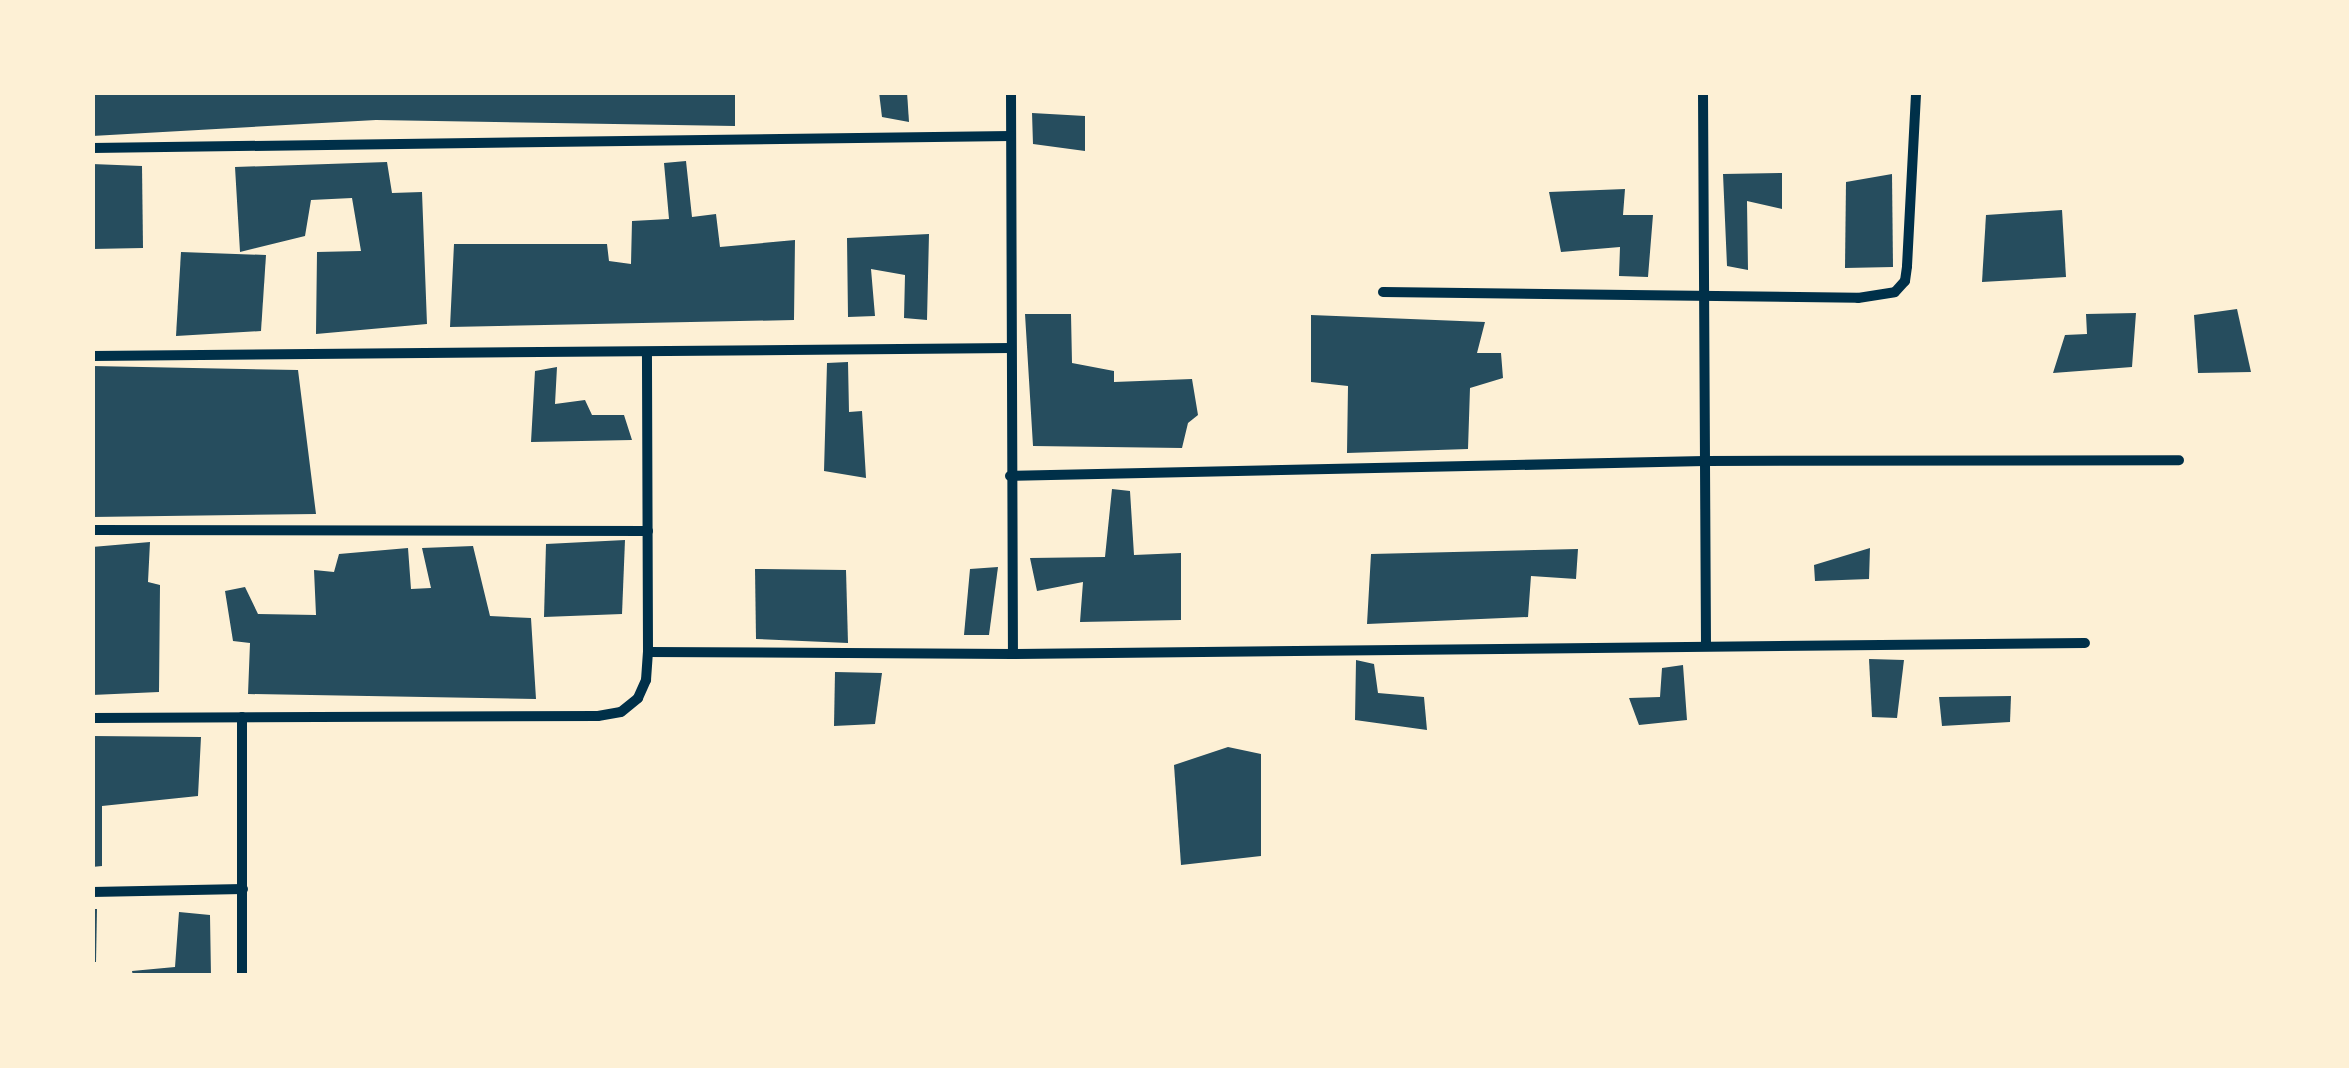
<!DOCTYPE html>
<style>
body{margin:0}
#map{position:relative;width:2349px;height:1068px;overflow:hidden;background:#fdf0d5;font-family:"Alegreya Sans",sans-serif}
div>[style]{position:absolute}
.building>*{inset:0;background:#264d5e}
.minor>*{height:10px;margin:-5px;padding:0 5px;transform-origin:5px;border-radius:5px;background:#003049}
span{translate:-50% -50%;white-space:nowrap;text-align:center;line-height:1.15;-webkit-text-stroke:10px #fdf0d5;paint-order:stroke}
.frame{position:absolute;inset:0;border:95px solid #fdf0d5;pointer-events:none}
</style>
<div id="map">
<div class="building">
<div style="clip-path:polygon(92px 92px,735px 92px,735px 126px,376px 120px,92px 136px)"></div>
<div style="clip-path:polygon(879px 92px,907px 92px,909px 122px,882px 117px)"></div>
<div style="clip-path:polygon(1032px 113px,1085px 116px,1085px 151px,1033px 144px)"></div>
<div style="clip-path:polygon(686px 161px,692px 217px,716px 214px,720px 247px,795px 240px,794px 320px,450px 327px,454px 244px,607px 244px,609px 261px,631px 264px,632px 221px,669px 219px,664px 163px)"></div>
<div style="clip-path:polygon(387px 162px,392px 193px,422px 192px,427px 324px,316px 334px,317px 252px,361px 251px,352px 198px,311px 200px,305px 236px,240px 252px,235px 167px)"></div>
<div style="clip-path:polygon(92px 164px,142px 166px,143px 248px,92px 249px)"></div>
<div style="clip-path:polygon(1782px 173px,1782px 209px,1747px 201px,1748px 270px,1727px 266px,1723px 174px)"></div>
<div style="clip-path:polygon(1892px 174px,1893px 267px,1845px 268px,1846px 182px)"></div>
<div style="clip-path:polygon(1625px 189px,1623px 215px,1653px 215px,1648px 277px,1619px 276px,1620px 247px,1561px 252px,1549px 192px)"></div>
<div style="clip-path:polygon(2062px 210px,2066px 277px,1982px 282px,1986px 215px)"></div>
<div style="clip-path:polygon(929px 234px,927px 320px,904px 318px,905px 275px,871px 269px,875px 316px,848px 317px,847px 238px)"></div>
<div style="clip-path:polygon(181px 252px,266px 255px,261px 331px,176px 336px)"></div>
<div style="clip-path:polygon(2237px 309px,2251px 372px,2198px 373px,2194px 315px)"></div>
<div style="clip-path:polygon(2136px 313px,2132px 367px,2053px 373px,2065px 335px,2087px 334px,2086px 314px)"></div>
<div style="clip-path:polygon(1025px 314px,1071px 314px,1072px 363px,1114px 371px,1114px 382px,1192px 379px,1198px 415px,1188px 423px,1182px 448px,1033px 446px)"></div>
<div style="clip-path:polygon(1311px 315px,1485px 322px,1477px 353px,1501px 353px,1503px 378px,1470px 388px,1468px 449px,1347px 453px,1348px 386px,1311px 382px)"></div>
<div style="clip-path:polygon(848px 362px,849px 412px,862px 411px,866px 478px,824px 471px,827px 363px)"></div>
<div style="clip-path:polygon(92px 366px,298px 370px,316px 514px,92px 517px)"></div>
<div style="clip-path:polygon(557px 367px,555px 404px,585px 400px,592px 415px,624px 415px,632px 440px,531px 442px,535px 371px)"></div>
<div style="clip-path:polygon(1112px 489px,1130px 491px,1134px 555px,1181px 553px,1181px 620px,1080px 622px,1083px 582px,1037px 591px,1030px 558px,1105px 557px)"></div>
<div style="clip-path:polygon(625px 540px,622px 614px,544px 617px,546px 544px)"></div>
<div style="clip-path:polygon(150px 542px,148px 582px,160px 585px,159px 692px,92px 695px,92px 547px)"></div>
<div style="clip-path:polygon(473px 546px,490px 616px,531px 618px,536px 699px,248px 694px,250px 643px,233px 641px,225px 591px,245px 587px,258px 614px,316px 615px,314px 570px,334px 572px,339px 554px,408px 548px,411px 589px,431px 588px,422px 548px)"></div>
<div style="clip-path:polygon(1870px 548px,1869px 579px,1815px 581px,1814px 565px)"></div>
<div style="clip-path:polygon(1578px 549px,1576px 579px,1531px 576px,1528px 617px,1367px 624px,1371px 554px)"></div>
<div style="clip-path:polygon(998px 567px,989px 635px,964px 635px,970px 569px)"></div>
<div style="clip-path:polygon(755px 569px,846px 570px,848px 643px,756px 639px)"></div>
<div style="clip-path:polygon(1869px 659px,1904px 660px,1897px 718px,1872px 717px)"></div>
<div style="clip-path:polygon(1356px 660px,1374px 664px,1378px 693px,1424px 697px,1427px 730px,1355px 720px)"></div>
<div style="clip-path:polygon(1683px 665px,1687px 720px,1639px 725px,1629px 698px,1660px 697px,1662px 668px)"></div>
<div style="clip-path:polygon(835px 672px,882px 673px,875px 724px,834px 726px)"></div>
<div style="clip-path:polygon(2011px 696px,2010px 722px,1942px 726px,1939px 697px)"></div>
<div style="clip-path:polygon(92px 736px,201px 737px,198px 796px,102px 806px,102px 866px,92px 867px)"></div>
<div style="clip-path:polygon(1228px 747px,1261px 754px,1261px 856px,1181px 865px,1174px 765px)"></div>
<div style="clip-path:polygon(92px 909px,97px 909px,96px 962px,92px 962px)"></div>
<div style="clip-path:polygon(179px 912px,210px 915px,211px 976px,133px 976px,132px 971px,175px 967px)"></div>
</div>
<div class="minor">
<div style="left:1011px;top:92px;width:562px;rotate:89.8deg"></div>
<div style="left:1703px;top:92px;width:553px;rotate:89.69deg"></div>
<div style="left:92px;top:148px;width:919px;rotate:-0.75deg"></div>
<div style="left:1383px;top:292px;width:475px;rotate:0.7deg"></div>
<div style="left:1858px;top:298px;width:37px;rotate:-9deg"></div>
<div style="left:1895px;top:292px;width:15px;rotate:-48deg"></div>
<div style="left:1905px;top:281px;width:15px;rotate:-82deg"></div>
<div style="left:1907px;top:266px;width:174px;rotate:-87deg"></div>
<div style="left:92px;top:356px;width:919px;rotate:-0.5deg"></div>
<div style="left:1010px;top:476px;width:695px;rotate:-1.24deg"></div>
<div style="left:1705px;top:461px;width:474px;rotate:-0.1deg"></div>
<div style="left:92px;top:530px;width:556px;rotate:0.1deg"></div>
<div style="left:648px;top:652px;width:365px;rotate:0.3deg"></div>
<div style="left:1013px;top:654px;width:1072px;rotate:-0.59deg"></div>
<div style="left:92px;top:718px;width:506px;rotate:-0.23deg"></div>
<div style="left:598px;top:716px;width:23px;rotate:-10deg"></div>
<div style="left:621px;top:712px;width:22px;rotate:-39deg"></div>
<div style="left:638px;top:698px;width:20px;rotate:-66deg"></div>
<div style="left:646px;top:680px;width:28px;rotate:-86deg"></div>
<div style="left:648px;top:652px;width:300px;rotate:-90.2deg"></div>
<div style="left:92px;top:892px;width:151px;rotate:-1.1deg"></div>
<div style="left:242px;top:976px;width:259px;rotate:-90deg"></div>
</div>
<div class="frame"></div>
</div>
